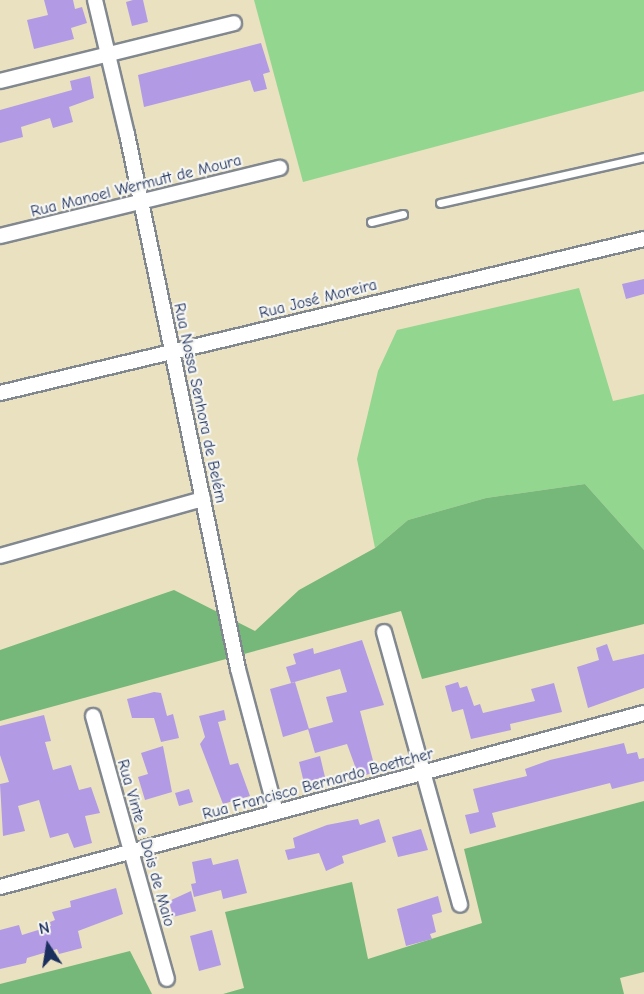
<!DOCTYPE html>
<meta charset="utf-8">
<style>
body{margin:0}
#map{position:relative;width:644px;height:994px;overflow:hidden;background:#eae1c0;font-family:"Comic Neue",sans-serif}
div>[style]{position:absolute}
.green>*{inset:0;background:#93d68f}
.forest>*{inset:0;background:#76b77a}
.building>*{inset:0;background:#b29ae5}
.roads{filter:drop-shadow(2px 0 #82888f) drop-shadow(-2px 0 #82888f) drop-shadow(0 2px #82888f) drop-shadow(0 -2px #82888f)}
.service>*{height:7px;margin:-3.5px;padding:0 3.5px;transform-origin:3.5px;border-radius:3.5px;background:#fff}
.minor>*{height:14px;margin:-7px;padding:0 7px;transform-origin:7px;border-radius:7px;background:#fff}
span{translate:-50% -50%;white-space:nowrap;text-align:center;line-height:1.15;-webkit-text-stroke:4.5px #f6f6f2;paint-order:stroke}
.street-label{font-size:16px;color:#1b2f5e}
.north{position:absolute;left:18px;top:916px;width:60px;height:60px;-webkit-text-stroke:4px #f6f6f2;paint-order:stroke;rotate:348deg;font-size:16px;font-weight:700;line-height:24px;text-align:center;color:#1b2f5e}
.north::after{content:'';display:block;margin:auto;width:21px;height:27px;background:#1b2f5e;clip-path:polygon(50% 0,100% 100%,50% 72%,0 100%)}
</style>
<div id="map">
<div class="green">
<div style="clip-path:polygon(254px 0,644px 0,644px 91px,303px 182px)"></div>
<div style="clip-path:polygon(579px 288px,613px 401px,644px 394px,644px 550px,585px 484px,486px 498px,408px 520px,375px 548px,357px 459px,378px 371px,397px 330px)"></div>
</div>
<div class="forest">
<div style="clip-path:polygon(585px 484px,644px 550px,644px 624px,422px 679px,401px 611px,0 721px,0 650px,174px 590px,255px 631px,299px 590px,375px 548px,408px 520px,486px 498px)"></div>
<div style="clip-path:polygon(644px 801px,644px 972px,620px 978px,624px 994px,223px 994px,244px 988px,225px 912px,352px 882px,368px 959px,482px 923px,464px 849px)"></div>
<div style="clip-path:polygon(130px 951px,152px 994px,0 994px,0 984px)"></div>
</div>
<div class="building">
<div style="clip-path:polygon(44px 0,73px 0,75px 9px,82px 7px,87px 23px,71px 28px,74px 39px,34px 49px,27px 20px,48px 15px)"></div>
<div style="clip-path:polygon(133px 0,143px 0,148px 22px,132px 26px,126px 2px)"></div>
<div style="clip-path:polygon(261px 43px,270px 72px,263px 74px,267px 89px,254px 92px,250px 80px,144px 107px,138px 75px)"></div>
<div style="clip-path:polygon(90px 76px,94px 98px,69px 107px,73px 122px,53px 128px,50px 118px,21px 127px,23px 137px,0 143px,0 110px,72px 90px,70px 81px)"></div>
<div style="clip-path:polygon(644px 279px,644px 294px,626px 299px,622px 284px)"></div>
<div style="clip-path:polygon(362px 640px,384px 705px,360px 711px,376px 772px,359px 777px,347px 744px,315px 753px,308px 729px,333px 722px,326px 697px,347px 692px,340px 669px,291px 683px,286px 667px,296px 664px,293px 654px,313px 648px,314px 654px)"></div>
<div style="clip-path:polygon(607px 644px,613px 661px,644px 654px,644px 688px,588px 708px,577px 667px,599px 660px,596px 648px)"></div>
<div style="clip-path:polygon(295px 682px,309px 729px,283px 737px,270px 689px)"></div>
<div style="clip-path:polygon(458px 682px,460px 688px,467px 686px,474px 706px,480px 704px,483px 713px,535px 701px,531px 689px,554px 683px,562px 712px,510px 724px,511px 730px,471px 739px,463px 709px,452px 712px,445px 686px)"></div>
<div style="clip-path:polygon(154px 692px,161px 693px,167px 716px,173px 714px,179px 738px,161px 742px,154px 718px,132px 718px,127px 699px)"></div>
<div style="clip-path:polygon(224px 710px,226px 720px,218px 722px,230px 765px,238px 763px,250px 796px,223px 804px,200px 744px,205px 737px,199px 716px)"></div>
<div style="clip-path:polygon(44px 715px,51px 741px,45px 742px,53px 770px,71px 765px,79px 790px,91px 787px,100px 813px,85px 816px,92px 843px,74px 848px,68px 833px,50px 838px,39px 800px,18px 806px,25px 831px,3px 836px,0 784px,9px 782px,0 755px,0 726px)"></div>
<div style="clip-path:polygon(624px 743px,627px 754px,637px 752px,639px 759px,644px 758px,644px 781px,612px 789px,610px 783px,492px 813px,496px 827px,470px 834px,465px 815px,479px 812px,473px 789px,527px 776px,525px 769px,550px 760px)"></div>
<div style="clip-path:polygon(163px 746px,172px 792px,145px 800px,138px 777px,148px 774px,141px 753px)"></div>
<div style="clip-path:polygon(320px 756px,325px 777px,304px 783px,299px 762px)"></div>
<div style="clip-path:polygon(189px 789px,193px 802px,179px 806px,175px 793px)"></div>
<div style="clip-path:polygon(358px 819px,360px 825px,379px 819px,386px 842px,342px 856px,344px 863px,326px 871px,319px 853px,288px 860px,285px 850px,295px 848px,293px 838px,327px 825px)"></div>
<div style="clip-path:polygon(421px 829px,428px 850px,398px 857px,392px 837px)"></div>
<div style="clip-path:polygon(211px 858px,213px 865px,238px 859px,247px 893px,223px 899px,221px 890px,194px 897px,191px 884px,196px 883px,192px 862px)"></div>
<div style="clip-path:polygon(116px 888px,123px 914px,78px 931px,82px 948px,59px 954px,57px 949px,27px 958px,26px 963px,0 969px,0 930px,19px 925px,22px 935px,51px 926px,50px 922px,55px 920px,52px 912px,71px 907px,70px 901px)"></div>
<div style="clip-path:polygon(191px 891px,196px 911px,173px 917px,169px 901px)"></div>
<div style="clip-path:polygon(438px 896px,442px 912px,432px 915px,436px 932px,430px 934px,432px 939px,406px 946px,397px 909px)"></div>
<div style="clip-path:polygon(212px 930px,221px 965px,199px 971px,190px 936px)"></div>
</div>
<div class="roads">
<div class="service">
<div style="left:440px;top:203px;width:209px;rotate:-12.7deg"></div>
<div style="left:371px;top:222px;width:33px;rotate:-14deg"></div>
</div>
<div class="minor">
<div style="left:95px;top:0;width:138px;rotate:76.6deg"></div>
<div style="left:127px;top:134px;width:546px;rotate:78.28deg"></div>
<div style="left:238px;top:669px;width:148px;rotate:75.1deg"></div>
<div style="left:0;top:81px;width:241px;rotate:-13.9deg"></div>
<div style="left:0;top:236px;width:288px;rotate:-13.7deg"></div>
<div style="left:0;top:393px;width:662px;rotate:-13.45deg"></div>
<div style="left:0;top:556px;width:211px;rotate:-15.7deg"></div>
<div style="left:384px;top:632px;width:283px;rotate:74.4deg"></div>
<div style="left:93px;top:716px;width:273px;rotate:74.3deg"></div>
<div style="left:0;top:887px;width:667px;rotate:-15.12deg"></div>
</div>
</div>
<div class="street-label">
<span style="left:136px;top:186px;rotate:-14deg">Rua Manoel Wermutt de Moura</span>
<span style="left:318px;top:299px;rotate:-14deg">Rua José Moreira</span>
<span style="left:200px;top:403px;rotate:78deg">Rua Nossa Senhora de Belém</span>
<span style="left:318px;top:784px;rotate:-15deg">Rua Francisco Bernardo Boettcher</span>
<span style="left:146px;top:843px;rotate:74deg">Rua Vinte e Dois de Maio</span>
</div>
<div class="north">N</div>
</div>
